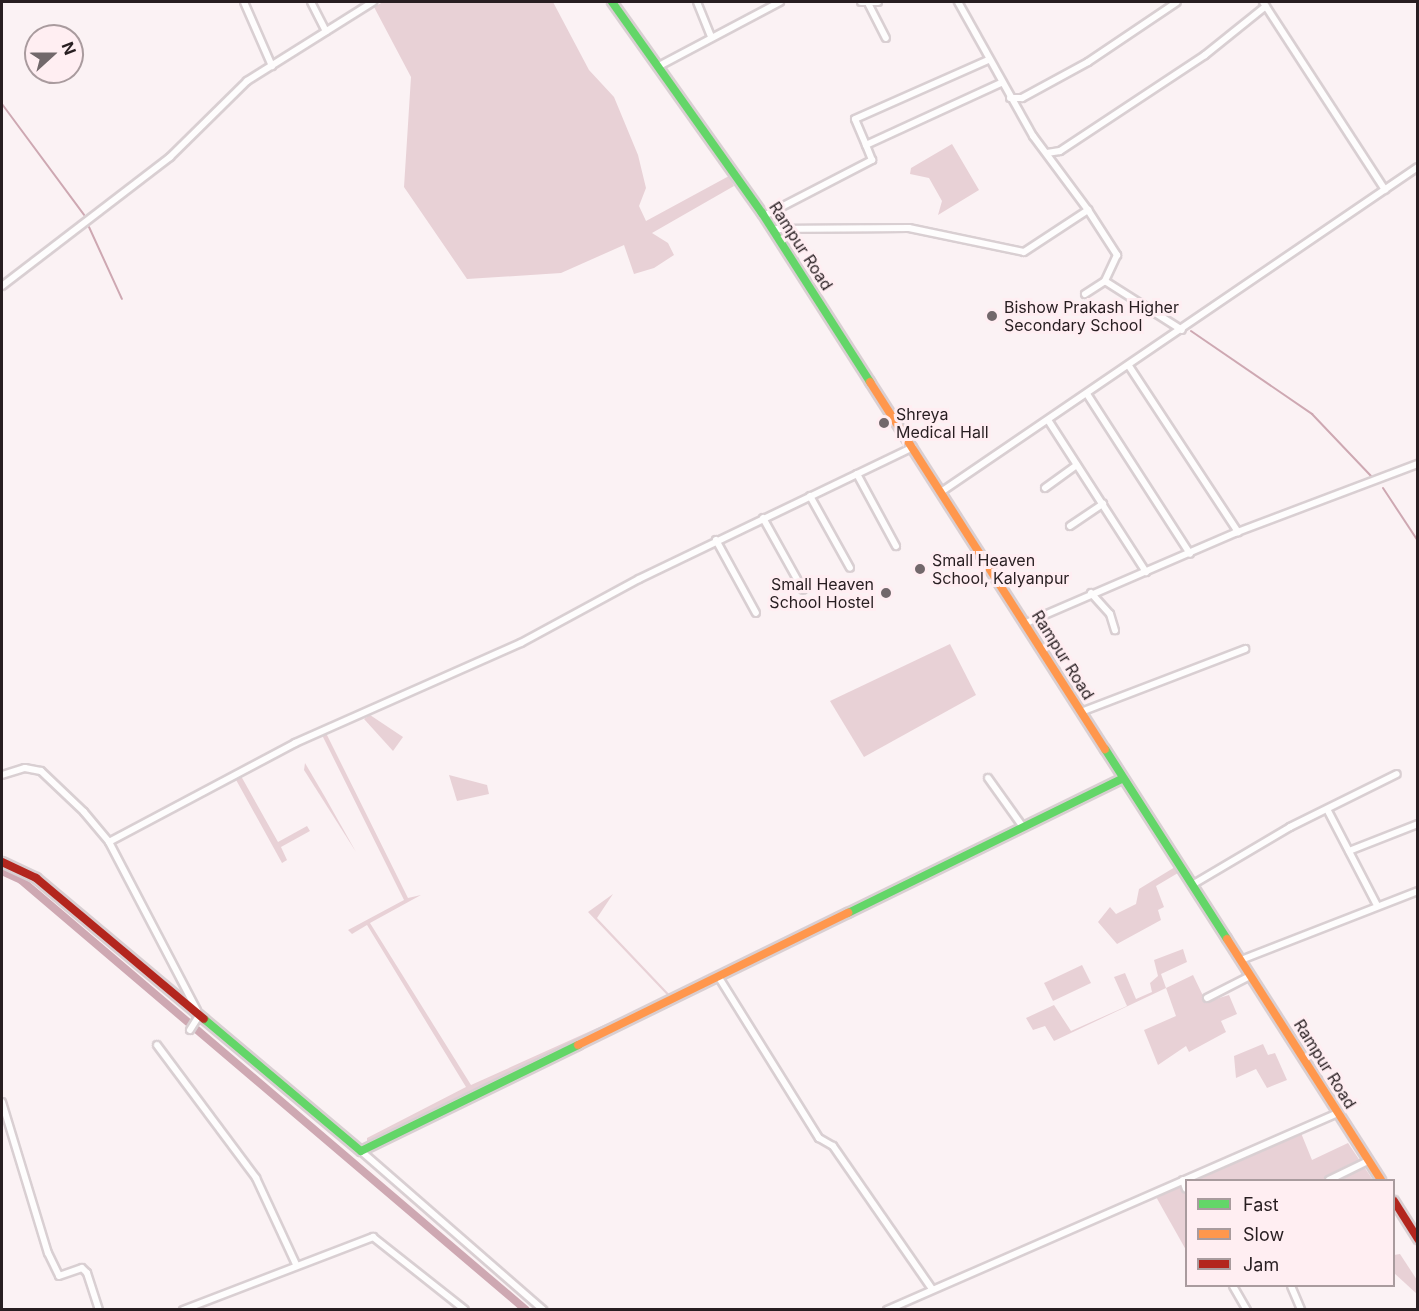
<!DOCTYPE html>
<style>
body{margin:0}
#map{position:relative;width:1419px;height:1311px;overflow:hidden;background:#fbf2f4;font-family:Inter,sans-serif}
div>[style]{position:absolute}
.green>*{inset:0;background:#e8d1d6}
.stream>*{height:2px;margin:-1px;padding:0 1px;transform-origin:1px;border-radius:1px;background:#cea8b2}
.canal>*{height:8px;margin:-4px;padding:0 4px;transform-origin:4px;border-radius:4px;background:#cea8b2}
.roads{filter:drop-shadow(2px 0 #d9cfd2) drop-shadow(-2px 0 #d9cfd2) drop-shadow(0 2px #d9cfd2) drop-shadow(0 -2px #d9cfd2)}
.street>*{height:6px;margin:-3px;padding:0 3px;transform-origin:3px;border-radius:3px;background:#fefdfd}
.fast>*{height:8px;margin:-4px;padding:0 4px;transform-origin:4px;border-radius:4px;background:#63d668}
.slow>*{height:8px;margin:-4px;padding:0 4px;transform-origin:4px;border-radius:4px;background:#ff974d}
.jam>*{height:8px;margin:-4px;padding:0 4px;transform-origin:4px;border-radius:4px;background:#b3261e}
.dots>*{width:16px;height:16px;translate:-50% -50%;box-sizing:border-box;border:3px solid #ffeef2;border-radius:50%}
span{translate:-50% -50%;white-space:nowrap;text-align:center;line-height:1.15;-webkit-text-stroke:6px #ffeef2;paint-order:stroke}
.street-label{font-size:16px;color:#281e21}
.poi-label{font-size:16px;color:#281e21}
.left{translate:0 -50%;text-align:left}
.right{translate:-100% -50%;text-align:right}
.frame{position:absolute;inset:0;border:3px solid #281e21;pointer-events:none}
.legend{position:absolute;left:1185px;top:1179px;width:210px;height:108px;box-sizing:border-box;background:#ffeef2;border:2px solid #a99b9e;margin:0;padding:8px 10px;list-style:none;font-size:18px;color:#281e21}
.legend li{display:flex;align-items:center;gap:12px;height:30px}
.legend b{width:30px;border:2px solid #a99b9e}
.north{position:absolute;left:24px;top:24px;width:60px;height:60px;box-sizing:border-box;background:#ffeef2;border:2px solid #a99b9e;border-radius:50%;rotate:69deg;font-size:16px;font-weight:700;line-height:24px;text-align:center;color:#281e21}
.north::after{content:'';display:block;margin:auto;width:21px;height:27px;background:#72686b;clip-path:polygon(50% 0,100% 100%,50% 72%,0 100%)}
</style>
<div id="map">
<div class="green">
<div style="clip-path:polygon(383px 2px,553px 2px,589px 70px,614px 97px,638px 155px,646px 188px,639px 206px,646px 221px,729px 176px,734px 186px,652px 233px,668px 243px,674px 255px,654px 268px,634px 274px,624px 245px,561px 273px,467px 279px,404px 187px,411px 77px,374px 7px)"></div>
<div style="clip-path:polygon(952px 144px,979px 190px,938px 215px,942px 201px,929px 178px,910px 174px,911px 168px)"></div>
<div style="clip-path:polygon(950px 644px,976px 695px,864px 757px,830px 701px)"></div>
<div style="clip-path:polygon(370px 715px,403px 737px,393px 751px,364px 719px)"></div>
<div style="clip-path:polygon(326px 733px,408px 898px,421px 895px,370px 923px,471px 1085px,668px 996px,588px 912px,613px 894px,597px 918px,671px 996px,367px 1142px,367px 1138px,466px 1087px,367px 925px,352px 934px,348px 930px,404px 900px,322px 735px)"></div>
<div style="clip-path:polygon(305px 763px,325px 797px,356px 852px,304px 770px)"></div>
<div style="clip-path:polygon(449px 775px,487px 785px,489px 794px,457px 801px)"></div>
<div style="clip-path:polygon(241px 776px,278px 842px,307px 826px,310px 831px,281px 847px,287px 860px,282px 863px,235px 778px)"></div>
<div style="clip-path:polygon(1175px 867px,1178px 873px,1156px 886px,1164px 907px,1158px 910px,1161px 920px,1117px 944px,1098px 922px,1110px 907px,1116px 914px,1136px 904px,1139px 889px)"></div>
<div style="clip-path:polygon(1183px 949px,1187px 962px,1161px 974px,1166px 988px,1193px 975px,1206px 1002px,1229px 995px,1237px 1014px,1221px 1021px,1226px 1032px,1189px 1052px,1186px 1046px,1158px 1065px,1144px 1030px,1176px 1016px,1166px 988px,1054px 1041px,1045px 1026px,1033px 1030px,1026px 1018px,1054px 1005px,1071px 1031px,1127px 1006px,1114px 977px,1125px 973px,1136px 999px,1152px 992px,1150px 983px,1158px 976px,1154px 960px)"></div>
<div style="clip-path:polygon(1082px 965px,1091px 983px,1053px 1001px,1044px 983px)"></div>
<div style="clip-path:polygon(1263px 1044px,1268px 1055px,1275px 1053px,1287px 1080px,1267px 1088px,1256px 1069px,1236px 1078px,1234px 1056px)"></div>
<div style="clip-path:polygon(1301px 1133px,1312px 1160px,1348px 1143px,1373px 1180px,1190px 1180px)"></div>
<div style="clip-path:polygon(1186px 1182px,1186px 1250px,1155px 1195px)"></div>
<div style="clip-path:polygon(1400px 1254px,1417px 1280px,1417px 1294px,1394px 1273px,1394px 1255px)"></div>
</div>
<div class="stream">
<div style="left:2px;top:104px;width:138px;rotate:53.5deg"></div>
<div style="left:89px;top:227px;width:79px;rotate:65.4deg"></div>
<div style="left:1191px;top:331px;width:147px;rotate:34.4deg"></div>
<div style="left:1312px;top:414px;width:87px;rotate:46.4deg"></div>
<div style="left:1383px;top:488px;width:64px;rotate:56.6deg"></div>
</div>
<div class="canal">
<div style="left:2px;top:871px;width:21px;rotate:25deg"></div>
<div style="left:21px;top:880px;width:663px;rotate:40.41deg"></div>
</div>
<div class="roads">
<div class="street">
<div style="left:244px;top:2px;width:70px;rotate:66.4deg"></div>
<div style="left:311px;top:2px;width:33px;rotate:63deg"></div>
<div style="left:697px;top:2px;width:38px;rotate:68deg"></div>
<div style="left:861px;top:2px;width:17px"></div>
<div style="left:1263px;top:2px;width:224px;rotate:57deg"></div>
<div style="left:869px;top:5px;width:37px;rotate:63deg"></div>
<div style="left:659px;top:66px;width:137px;rotate:-27.9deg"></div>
<div style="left:1010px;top:98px;width:12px"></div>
<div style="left:1022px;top:98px;width:75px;rotate:-28.6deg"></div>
<div style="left:1088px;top:62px;width:107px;rotate:-34deg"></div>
<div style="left:866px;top:145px;width:28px;rotate:-113deg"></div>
<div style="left:855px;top:119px;width:145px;rotate:-23.9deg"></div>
<div style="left:1047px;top:153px;width:13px;rotate:-9deg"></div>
<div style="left:1060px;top:151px;width:174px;rotate:-33.5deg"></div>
<div style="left:1205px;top:55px;width:78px;rotate:-38.8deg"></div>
<div style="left:1088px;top:210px;width:54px;rotate:57.2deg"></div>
<div style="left:1117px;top:255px;width:29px;rotate:115deg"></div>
<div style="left:1105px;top:281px;width:91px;rotate:32.5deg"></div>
<div style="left:764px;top:216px;width:122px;rotate:-27.4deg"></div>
<div style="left:872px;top:160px;width:16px;rotate:-112deg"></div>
<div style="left:866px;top:145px;width:149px;rotate:-24.7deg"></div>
<div style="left:772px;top:229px;width:137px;rotate:-0.4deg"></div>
<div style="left:909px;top:228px;width:117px;rotate:11.8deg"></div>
<div style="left:1024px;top:252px;width:77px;rotate:-33.3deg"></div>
<div style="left:1088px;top:210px;width:92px;rotate:-126.6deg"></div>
<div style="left:1033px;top:136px;width:154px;rotate:-119.2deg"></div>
<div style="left:2px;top:286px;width:212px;rotate:-37.5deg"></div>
<div style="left:170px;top:157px;width:108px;rotate:-44.6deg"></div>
<div style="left:247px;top:81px;width:149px;rotate:-32.1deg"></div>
<div style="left:1085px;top:294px;width:24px;rotate:-33deg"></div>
<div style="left:1129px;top:366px;width:199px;rotate:56.7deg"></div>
<div style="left:1087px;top:394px;width:190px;rotate:57.2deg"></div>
<div style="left:1048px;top:420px;width:181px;rotate:57.2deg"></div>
<div style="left:857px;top:474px;width:82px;rotate:61.6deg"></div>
<div style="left:1045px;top:488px;width:39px;rotate:-36deg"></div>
<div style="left:941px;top:492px;width:577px;rotate:-34.27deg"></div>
<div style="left:810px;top:496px;width:82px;rotate:60.9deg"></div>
<div style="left:763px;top:518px;width:82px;rotate:60.9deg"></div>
<div style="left:1070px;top:526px;width:40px;rotate:-34deg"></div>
<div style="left:716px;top:540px;width:83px;rotate:61.3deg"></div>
<div style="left:1091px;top:593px;width:28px;rotate:48deg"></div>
<div style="left:1110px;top:614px;width:17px;rotate:73deg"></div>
<div style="left:1026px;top:623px;width:228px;rotate:-23.3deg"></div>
<div style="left:1235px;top:533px;width:196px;rotate:-20.7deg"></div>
<div style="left:1081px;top:712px;width:176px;rotate:-21deg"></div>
<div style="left:2px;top:775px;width:24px;rotate:-17deg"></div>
<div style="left:25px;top:768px;width:16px;rotate:11deg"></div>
<div style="left:41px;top:771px;width:59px;rotate:43.6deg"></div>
<div style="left:84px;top:812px;width:39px;rotate:50deg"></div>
<div style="left:109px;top:842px;width:190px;rotate:62.4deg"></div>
<div style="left:988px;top:778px;width:60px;rotate:54.5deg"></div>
<div style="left:1328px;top:811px;width:106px;rotate:62.5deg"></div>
<div style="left:109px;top:842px;width:211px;rotate:-28deg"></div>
<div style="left:295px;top:743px;width:247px;rotate:-23.9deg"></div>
<div style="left:521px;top:643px;width:134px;rotate:-28.5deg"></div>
<div style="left:639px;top:579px;width:304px;rotate:-25.7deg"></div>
<div style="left:1349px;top:851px;width:74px;rotate:-21.4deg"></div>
<div style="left:1192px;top:885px;width:114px;rotate:-30.6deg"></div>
<div style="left:1290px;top:827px;width:119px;rotate:-26.4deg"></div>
<div style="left:1241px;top:960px;width:190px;rotate:-21.3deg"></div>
<div style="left:718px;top:976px;width:191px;rotate:58.1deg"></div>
<div style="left:819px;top:1138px;width:16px;rotate:30deg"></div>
<div style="left:833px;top:1146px;width:174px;rotate:55.3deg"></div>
<div style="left:1207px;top:998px;width:48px;rotate:-27.1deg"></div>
<div style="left:190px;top:1030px;width:13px;rotate:-58deg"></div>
<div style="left:157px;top:1045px;width:166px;rotate:53.3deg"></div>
<div style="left:256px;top:1178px;width:95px;rotate:65.1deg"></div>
<div style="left:2px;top:1102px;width:158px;rotate:73.1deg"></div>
<div style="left:48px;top:1253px;width:25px;rotate:64deg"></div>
<div style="left:59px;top:1276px;width:24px;rotate:-19deg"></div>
<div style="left:82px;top:1268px;width:7px;rotate:45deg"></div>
<div style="left:87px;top:1273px;width:39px;rotate:72deg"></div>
<div style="left:361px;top:1151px;width:242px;rotate:41.1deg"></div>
<div style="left:1183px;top:1180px;width:9px;rotate:72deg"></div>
<div style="left:1329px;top:1180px;width:43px;rotate:-26deg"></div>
<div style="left:1233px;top:1286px;width:28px;rotate:60deg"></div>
<div style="left:1291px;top:1286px;width:26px;rotate:67deg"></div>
<div style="left:183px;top:1310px;width:204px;rotate:-21deg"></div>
<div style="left:373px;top:1237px;width:117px;rotate:38.4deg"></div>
<div style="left:887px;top:1310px;width:492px;rotate:-23.6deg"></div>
</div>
<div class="fast">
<div style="left:612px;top:2px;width:259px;rotate:54.6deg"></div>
<div style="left:762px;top:213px;width:201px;rotate:57.4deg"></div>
<div style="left:1105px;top:749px;width:226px;rotate:57.3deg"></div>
<div style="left:848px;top:913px;width:306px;rotate:-26.1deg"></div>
<div style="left:204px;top:1019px;width:205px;rotate:40.1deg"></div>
<div style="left:361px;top:1151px;width:242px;rotate:-26deg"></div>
</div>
<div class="slow">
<div style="left:870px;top:382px;width:436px;rotate:57.4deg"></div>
<div style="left:1227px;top:939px;width:286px;rotate:57.4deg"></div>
<div style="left:578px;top:1045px;width:301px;rotate:-26.1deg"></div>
</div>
<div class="jam">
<div style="left:2px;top:862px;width:38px;rotate:25deg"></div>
<div style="left:36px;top:878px;width:219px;rotate:40deg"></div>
<div style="left:1394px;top:1201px;width:45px;rotate:57.7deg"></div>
</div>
</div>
<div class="dots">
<div style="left:992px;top:316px;background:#72686b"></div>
<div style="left:884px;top:423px;background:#72686b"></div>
<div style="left:920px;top:569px;background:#72686b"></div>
<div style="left:886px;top:593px;background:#72686b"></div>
</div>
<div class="street-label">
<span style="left:801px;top:246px;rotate:57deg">Rampur Road</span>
<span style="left:1063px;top:655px;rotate:58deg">Rampur Road</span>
<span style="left:1325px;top:1064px;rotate:58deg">Rampur Road</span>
</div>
<div class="poi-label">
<span class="left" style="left:1004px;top:316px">Bishow Prakash Higher<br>Secondary School</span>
<span class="left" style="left:896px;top:423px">Shreya<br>Medical Hall</span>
<span class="left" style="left:932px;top:569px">Small Heaven<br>School, Kalyanpur</span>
<span class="right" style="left:874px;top:593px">Small Heaven<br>School Hostel</span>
</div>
<div class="frame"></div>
<ul class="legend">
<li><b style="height:8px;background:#63d668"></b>Fast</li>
<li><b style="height:8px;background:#ff974d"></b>Slow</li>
<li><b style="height:8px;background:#b3261e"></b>Jam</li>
</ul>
<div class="north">N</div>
</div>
